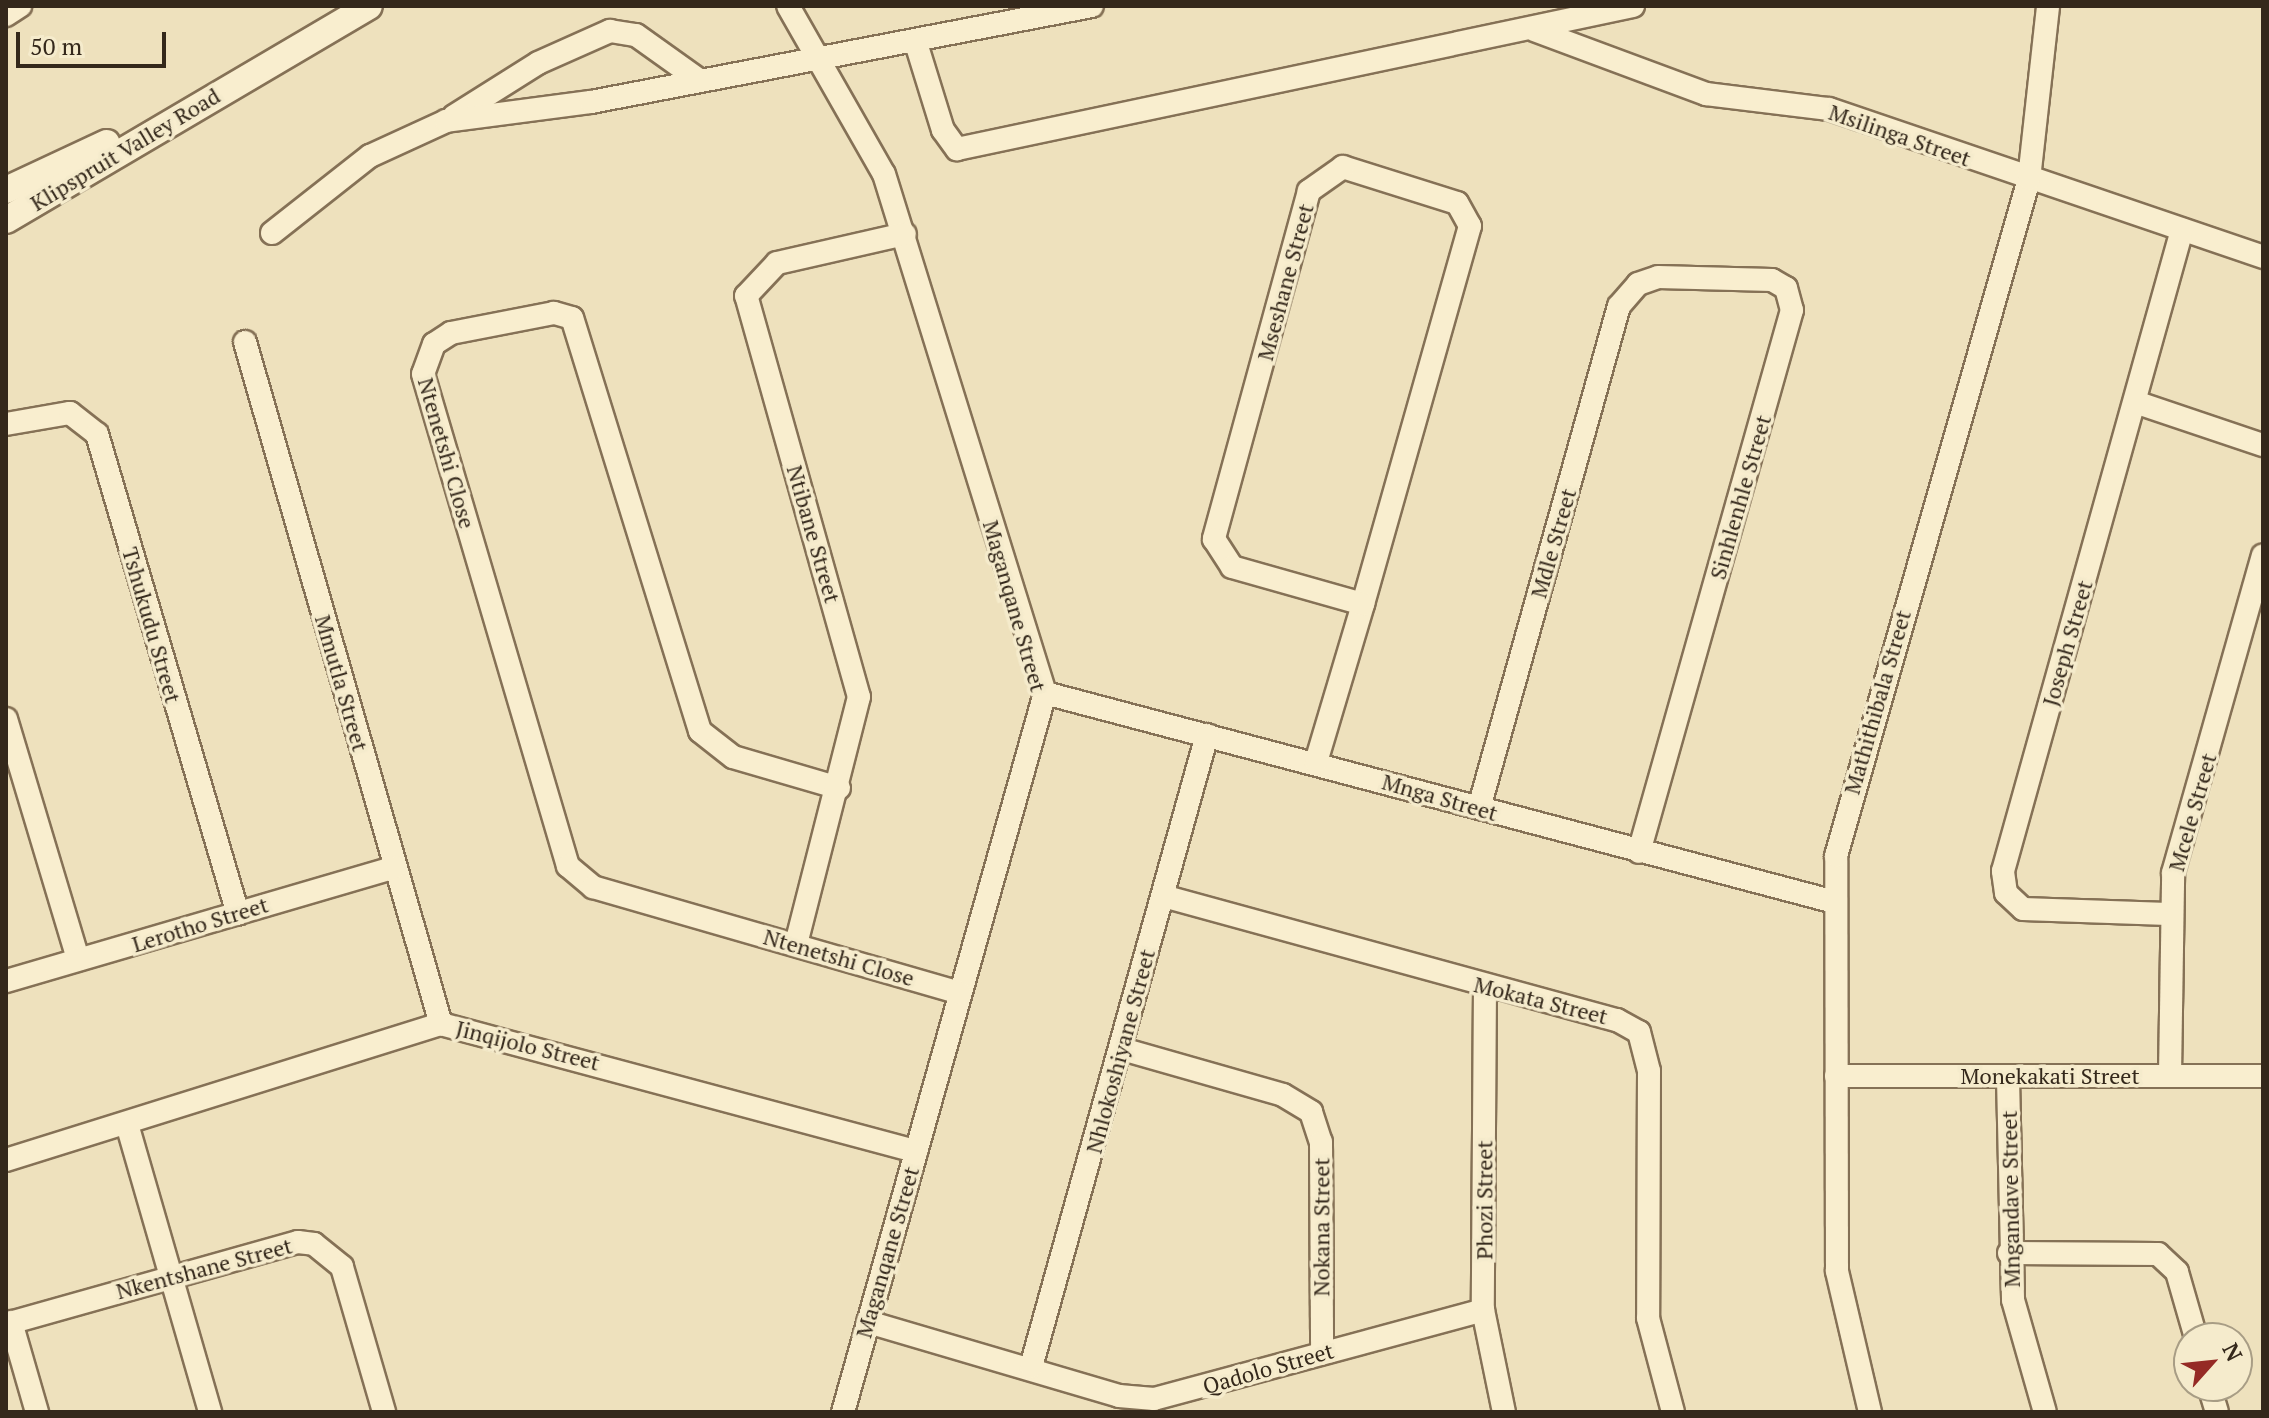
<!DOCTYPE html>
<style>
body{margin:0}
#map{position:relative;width:2269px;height:1418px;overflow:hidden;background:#eee1bd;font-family:"PT Serif",serif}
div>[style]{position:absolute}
.roads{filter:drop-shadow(2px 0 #857156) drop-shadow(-2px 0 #857156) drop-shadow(0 2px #857156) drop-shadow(0 -2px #857156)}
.minor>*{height:22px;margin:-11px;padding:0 11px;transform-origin:11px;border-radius:11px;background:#f9eecf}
.tertiary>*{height:26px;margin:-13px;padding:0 13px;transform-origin:13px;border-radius:13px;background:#f9eecf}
span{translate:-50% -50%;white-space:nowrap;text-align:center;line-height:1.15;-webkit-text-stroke:7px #f5ebcc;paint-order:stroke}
.street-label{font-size:22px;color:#34281b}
.frame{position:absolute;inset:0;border:8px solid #34281b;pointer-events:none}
.north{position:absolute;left:2173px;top:1322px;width:80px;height:80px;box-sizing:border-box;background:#f5ebcc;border:2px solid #a89d85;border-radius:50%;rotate:63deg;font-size:22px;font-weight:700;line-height:32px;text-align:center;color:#34281b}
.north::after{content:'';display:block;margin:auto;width:28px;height:36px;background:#952a25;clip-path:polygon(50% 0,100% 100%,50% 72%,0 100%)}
.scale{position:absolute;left:16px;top:32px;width:150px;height:36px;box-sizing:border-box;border:4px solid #34281b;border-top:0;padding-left:10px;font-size:24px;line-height:28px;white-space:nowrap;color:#34281b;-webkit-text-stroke:6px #f5ebcc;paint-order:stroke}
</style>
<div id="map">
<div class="roads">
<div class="minor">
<div style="left:788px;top:6px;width:193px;rotate:60.3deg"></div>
<div style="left:884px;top:174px;width:543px;rotate:72.77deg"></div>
<div style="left:1045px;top:693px;width:747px;rotate:105.69deg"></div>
<div style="left:6px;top:15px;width:17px;rotate:-33deg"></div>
<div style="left:1534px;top:30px;width:184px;rotate:20.4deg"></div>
<div style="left:1706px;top:94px;width:124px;rotate:7deg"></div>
<div style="left:1829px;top:109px;width:459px;rotate:18.8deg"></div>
<div style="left:916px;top:43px;width:91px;rotate:72.8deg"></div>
<div style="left:943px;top:130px;width:24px;rotate:54deg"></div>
<div style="left:957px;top:149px;width:691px;rotate:-11.94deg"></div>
<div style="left:454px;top:116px;width:99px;rotate:-32.2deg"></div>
<div style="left:538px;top:63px;width:79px;rotate:-24deg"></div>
<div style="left:610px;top:31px;width:26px;rotate:9deg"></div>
<div style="left:636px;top:35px;width:77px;rotate:35.5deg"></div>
<div style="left:272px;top:233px;width:125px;rotate:-38.2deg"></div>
<div style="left:370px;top:156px;width:84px;rotate:-24.7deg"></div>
<div style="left:446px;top:121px;width:146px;rotate:-7.5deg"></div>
<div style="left:591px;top:102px;width:510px;rotate:-10.85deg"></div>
<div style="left:245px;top:342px;width:710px;rotate:73.97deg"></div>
<div style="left:2135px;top:402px;width:135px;rotate:18.6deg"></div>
<div style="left:6px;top:424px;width:65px;rotate:-9.8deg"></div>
<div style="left:70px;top:413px;width:34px;rotate:38deg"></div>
<div style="left:97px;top:434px;width:500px;rotate:73.63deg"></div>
<div style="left:1045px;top:693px;width:817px;rotate:14.82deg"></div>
<div style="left:6px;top:719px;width:251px;rotate:73.3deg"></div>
<div style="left:1316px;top:762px;width:165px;rotate:-73.4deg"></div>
<div style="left:1363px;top:604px;width:393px;rotate:-74.2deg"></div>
<div style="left:1470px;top:226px;width:26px;rotate:-119deg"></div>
<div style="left:1457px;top:203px;width:120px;rotate:-162.5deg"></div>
<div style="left:1343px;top:167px;width:42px;rotate:144.8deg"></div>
<div style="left:1309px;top:191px;width:361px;rotate:105.3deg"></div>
<div style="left:1214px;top:539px;width:33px;rotate:57deg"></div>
<div style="left:1232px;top:567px;width:136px;rotate:15.8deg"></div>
<div style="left:839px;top:788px;width:110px;rotate:-163.7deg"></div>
<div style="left:733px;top:757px;width:42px;rotate:-141.8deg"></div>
<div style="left:700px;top:731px;width:432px;rotate:-107.2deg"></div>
<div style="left:572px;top:318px;width:19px;rotate:-164deg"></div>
<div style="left:554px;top:313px;width:105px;rotate:169deg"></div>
<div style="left:451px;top:333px;width:20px;rotate:147deg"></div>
<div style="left:434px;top:344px;width:32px;rotate:110deg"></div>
<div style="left:423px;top:374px;width:513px;rotate:73.58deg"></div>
<div style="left:568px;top:866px;width:33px;rotate:40deg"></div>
<div style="left:593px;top:887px;width:382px;rotate:16.1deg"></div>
<div style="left:1479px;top:808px;width:521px;rotate:-74.42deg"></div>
<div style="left:1619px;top:306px;width:29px;rotate:-49deg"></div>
<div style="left:1638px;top:284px;width:21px;rotate:-19deg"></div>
<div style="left:1658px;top:277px;width:114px;rotate:1.5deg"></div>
<div style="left:1772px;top:280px;width:16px;rotate:30deg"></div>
<div style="left:1786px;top:288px;width:23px;rotate:75deg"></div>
<div style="left:1792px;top:310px;width:563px;rotate:105.76deg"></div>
<div style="left:1163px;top:896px;width:471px;rotate:15.3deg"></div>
<div style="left:1617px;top:1020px;width:25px;rotate:29deg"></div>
<div style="left:1639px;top:1032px;width:40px;rotate:75.6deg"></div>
<div style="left:1649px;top:1071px;width:247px;rotate:90.2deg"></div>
<div style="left:1648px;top:1318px;width:97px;rotate:75.1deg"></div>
<div style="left:2168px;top:914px;width:145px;rotate:-178deg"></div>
<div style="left:2023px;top:909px;width:23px;rotate:-137deg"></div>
<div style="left:2006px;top:893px;width:22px;rotate:-98deg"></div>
<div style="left:2003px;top:871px;width:666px;rotate:-74.4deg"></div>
<div style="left:796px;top:944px;width:255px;rotate:-75.7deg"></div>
<div style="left:859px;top:697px;width:417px;rotate:-105.7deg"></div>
<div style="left:746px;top:296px;width:45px;rotate:-46.8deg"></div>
<div style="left:777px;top:263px;width:131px;rotate:-12.8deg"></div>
<div style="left:6px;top:981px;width:405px;rotate:-16.3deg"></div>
<div style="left:1485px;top:986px;width:324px;rotate:90.4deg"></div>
<div style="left:1483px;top:1310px;width:104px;rotate:78.4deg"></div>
<div style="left:1122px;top:1049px;width:167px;rotate:15.9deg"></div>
<div style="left:1283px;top:1095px;width:33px;rotate:31deg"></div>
<div style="left:1311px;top:1112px;width:32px;rotate:72deg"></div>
<div style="left:1321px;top:1142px;width:210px;rotate:89.7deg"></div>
<div style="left:2170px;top:1075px;width:202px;rotate:-89.1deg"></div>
<div style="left:2173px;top:873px;width:330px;rotate:-74.2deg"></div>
<div style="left:1836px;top:1076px;width:427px"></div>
<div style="left:2008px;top:1078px;width:222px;rotate:88.7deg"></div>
<div style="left:2013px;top:1300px;width:116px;rotate:74.1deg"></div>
<div style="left:127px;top:1124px;width:300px;rotate:73.9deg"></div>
<div style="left:6px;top:1160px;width:456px;rotate:-17.4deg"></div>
<div style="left:441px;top:1024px;width:492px;rotate:15deg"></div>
<div style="left:2009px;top:1253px;width:149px;rotate:0.4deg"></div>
<div style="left:2158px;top:1254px;width:26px;rotate:43deg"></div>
<div style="left:2177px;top:1272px;width:69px;rotate:73.9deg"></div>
<div style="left:11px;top:1322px;width:94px;rotate:73.9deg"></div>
<div style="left:868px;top:1322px;width:262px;rotate:16.4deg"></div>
<div style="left:1119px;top:1396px;width:35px;rotate:5deg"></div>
<div style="left:1154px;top:1399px;width:341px;rotate:-15.1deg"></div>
<div style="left:6px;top:1324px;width:303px;rotate:-15.7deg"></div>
<div style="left:298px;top:1242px;width:16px;rotate:7deg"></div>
<div style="left:314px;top:1244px;width:36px;rotate:39deg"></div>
<div style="left:342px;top:1267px;width:151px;rotate:73.8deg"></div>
<div style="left:1031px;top:1367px;width:656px;rotate:-74.44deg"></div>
<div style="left:2209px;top:1386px;width:27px;rotate:73deg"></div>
<div style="left:1870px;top:1412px;width:145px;rotate:-103.2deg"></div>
<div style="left:1837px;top:1271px;width:415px;rotate:-90.1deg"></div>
<div style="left:1836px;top:856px;width:704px;rotate:-74.09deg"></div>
<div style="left:2029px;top:179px;width:174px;rotate:-83.7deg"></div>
</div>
<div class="tertiary">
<div style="left:6px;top:190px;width:111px;rotate:-25deg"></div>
<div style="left:6px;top:220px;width:421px;rotate:-30.5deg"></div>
</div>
</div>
<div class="street-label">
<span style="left:1900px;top:135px;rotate:19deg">Msilinga Street</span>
<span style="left:125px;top:149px;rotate:-31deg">Klipspruit Valley Road</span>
<span style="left:1285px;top:282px;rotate:-75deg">Mseshane Street</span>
<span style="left:447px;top:453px;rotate:74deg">Ntenetshi Close</span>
<span style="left:1740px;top:497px;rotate:-74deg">Sinhlenhle Street</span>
<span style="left:814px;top:534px;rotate:74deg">Ntibane Street</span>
<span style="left:1553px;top:543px;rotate:-74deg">Mdle Street</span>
<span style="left:1015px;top:606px;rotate:74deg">Maganqane Street</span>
<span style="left:152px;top:625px;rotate:74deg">Tshukudu Street</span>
<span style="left:2067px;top:643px;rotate:-74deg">Joseph Street</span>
<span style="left:342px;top:683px;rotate:74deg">Mmutla Street</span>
<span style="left:1877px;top:702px;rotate:-74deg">Mathithibala Street</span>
<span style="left:1440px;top:797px;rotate:16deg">Mnga Street</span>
<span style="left:2192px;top:812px;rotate:-74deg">Mcele Street</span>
<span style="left:200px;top:924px;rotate:-17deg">Lerotho Street</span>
<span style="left:839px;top:957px;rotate:16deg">Ntenetshi Close</span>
<span style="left:1541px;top:1000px;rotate:14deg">Mokata Street</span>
<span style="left:528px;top:1045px;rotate:14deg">Jinqijolo Street</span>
<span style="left:1120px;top:1051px;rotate:-75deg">Nhlokoshiyane Street</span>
<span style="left:2050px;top:1076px">Monekakati Street</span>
<span style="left:2010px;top:1199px;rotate:-91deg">Mngandave Street</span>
<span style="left:1484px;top:1200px;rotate:-90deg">Phozi Street</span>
<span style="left:1321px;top:1227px;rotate:-90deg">Nokana Street</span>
<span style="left:887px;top:1252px;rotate:-74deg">Maganqane Street</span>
<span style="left:204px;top:1268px;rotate:-15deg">Nkentshane Street</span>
<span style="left:1268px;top:1368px;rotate:-16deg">Qadolo Street</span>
</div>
<div class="frame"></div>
<div class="north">N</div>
<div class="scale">50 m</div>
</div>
